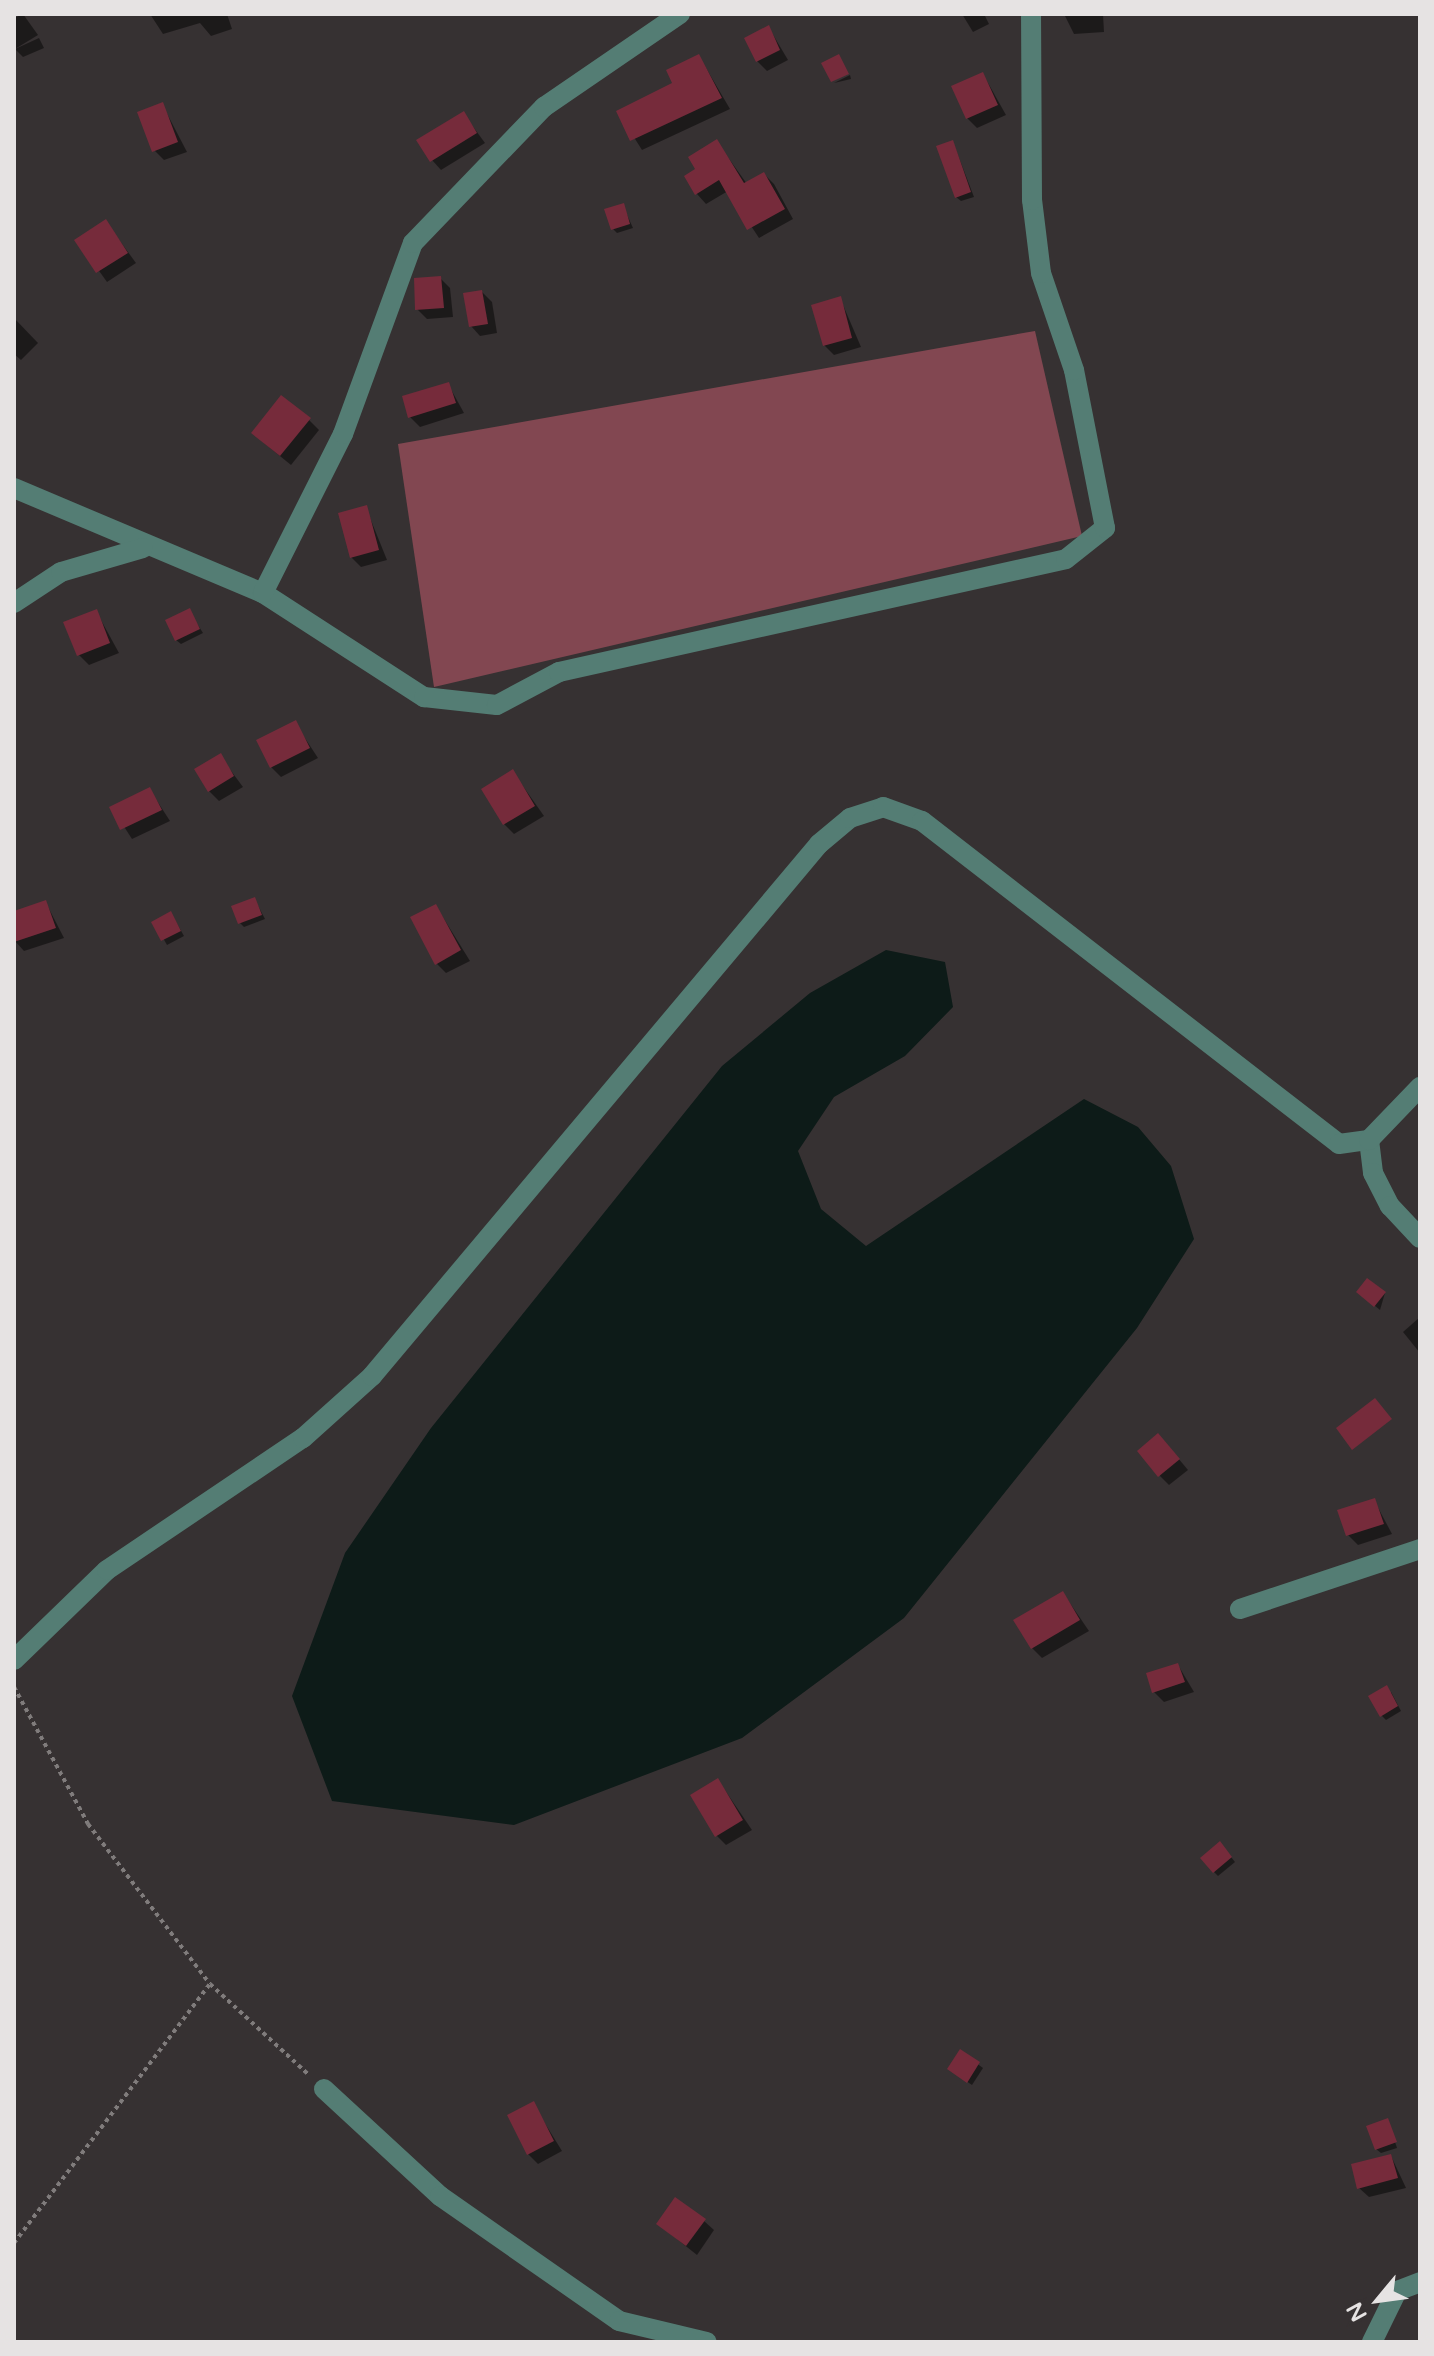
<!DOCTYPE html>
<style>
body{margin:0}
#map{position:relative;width:1434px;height:2356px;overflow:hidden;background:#363132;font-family:"Varela Round",sans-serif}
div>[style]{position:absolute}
.green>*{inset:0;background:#824751}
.water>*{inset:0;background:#0d1b18}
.shadow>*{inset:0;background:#0007}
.building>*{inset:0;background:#762b3b}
.path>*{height:4px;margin-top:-2px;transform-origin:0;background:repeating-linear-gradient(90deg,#807c7c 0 4px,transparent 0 8px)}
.minor>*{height:20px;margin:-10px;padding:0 10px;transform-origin:10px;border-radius:10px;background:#547d74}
span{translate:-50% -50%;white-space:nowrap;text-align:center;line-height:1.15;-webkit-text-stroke:6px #363132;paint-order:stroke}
.frame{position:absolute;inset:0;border:16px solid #e6e3e3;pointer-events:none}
.north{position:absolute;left:1338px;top:2260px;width:80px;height:80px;-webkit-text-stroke:6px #363132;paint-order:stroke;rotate:241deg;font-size:22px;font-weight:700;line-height:32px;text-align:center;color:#e6e3e3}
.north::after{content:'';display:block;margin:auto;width:28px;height:36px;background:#e6e3e3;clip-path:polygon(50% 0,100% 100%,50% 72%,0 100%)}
</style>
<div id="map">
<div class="green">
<div style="clip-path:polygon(1035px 331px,1082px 536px,434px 687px,398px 444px)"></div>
</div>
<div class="water">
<div style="clip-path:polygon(886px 950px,945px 962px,953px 1007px,905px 1056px,834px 1097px,798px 1151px,821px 1209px,866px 1246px,1084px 1099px,1138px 1127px,1171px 1166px,1194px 1239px,1137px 1328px,904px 1618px,742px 1738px,514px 1825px,332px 1801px,292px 1696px,345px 1553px,431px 1428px,722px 1066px,810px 993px)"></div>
</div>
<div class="shadow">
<div style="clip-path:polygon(23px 14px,38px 35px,15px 49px,14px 18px)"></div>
<div style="clip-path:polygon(150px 14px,227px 14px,232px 29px,211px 36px,200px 23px,163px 34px)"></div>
<div style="clip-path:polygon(962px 14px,984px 14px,989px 24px,973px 32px)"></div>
<div style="clip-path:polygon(1064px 14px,1103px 14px,1104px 32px,1074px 34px)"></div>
<div style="clip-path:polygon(769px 28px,788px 60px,767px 71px,757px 61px)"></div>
<div style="clip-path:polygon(39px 38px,44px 48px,23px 57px,15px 49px)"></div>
<div style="clip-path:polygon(699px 56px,730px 109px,642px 150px,618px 112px,675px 84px)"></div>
<div style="clip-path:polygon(983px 74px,1006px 115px,977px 128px,967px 118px)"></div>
<div style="clip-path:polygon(850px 75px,851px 79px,834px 83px)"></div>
<div style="clip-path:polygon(162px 104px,187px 152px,164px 160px,154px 150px)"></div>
<div style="clip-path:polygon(463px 113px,485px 143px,441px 170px,432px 160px)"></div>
<div style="clip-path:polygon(717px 142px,747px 184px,764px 174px,774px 184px,793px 219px,759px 238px,728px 191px,706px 204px,697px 194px,698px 170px)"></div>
<div style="clip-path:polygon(953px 142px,974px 197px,961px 201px,956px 197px)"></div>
<div style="clip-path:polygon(623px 206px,633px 228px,617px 233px,613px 229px)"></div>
<div style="clip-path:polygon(106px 222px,136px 263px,107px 282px,77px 240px)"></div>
<div style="clip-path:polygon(440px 278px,450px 288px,453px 317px,427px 319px,417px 309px)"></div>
<div style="clip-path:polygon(482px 292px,492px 302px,497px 333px,480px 336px,471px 326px)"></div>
<div style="clip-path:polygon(840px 298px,861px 347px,834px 355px,824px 345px)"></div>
<div style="clip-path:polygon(14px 318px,38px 343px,21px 360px,14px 354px)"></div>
<div style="clip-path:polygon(448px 384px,464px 413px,420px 427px,410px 417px)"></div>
<div style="clip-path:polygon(309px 420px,319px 430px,291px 465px,264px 443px)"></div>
<div style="clip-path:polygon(366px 508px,387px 560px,361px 567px,351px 557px)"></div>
<div style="clip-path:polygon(96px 611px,119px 653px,89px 665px,79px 655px)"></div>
<div style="clip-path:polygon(189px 611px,203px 633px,181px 644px,176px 640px)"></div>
<div style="clip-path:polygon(295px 723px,318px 758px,281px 777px,271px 767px)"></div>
<div style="clip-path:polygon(220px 756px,243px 787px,219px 801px,209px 791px)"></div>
<div style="clip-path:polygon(513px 772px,544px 816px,514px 834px,504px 824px)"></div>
<div style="clip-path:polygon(150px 790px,170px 821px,132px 839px,112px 808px)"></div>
<div style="clip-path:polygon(255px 900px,265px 919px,244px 927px,240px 923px)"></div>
<div style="clip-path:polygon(46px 903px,64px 938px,24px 951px,14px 940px,14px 913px)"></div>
<div style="clip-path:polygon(436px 906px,470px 961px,446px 973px,436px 963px)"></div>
<div style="clip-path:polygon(171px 913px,184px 936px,167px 945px,154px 922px)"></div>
<div style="clip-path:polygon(1385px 1293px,1380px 1310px,1363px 1296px)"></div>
<div style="clip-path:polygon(1420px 1317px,1420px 1353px,1403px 1332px)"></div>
<div style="clip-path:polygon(1168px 1446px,1188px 1470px,1169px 1485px,1160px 1476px)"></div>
<div style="clip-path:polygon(1374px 1500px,1392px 1534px,1358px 1545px,1348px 1535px)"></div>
<div style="clip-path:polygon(1063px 1593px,1089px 1631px,1042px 1658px,1032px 1648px)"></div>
<div style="clip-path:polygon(1178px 1665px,1194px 1692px,1164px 1702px,1154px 1692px)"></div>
<div style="clip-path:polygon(1391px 1692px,1401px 1711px,1386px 1720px,1381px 1715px)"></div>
<div style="clip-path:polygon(718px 1780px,752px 1830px,726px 1845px,716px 1835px)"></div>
<div style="clip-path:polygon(1224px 1848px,1235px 1862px,1218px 1876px,1214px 1872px)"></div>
<div style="clip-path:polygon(961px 2052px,983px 2068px,972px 2085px,954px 2073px)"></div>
<div style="clip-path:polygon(533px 2104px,562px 2151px,538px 2164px,528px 2154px)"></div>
<div style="clip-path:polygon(1388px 2120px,1397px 2148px,1381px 2153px,1376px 2149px)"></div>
<div style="clip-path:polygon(1391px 2156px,1406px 2188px,1369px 2197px,1359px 2188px)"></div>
<div style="clip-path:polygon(704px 2221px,714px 2230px,697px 2255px,658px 2224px)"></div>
</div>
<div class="building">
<div style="clip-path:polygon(769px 25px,780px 50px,756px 62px,744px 38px)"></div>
<div style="clip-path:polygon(699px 54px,722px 98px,630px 141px,616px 111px,672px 83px,666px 70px)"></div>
<div style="clip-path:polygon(839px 54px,849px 74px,831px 82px,821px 63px)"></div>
<div style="clip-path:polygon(983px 72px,998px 105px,966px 119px,951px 86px)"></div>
<div style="clip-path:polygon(163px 102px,178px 142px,152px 152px,137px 112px)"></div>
<div style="clip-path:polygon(464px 111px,477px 133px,430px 162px,416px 140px)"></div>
<div style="clip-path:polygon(717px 139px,744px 183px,764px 172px,785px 209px,747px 230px,719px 180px,695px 195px,684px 176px,695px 169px,688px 157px)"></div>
<div style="clip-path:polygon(953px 140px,971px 192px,955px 198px,936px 146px)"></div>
<div style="clip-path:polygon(624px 203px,630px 224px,611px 230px,604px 209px)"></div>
<div style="clip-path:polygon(106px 219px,128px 253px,96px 273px,74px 240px)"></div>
<div style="clip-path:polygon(441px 276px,444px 308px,415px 310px,414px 278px)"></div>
<div style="clip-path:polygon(482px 290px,488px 324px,469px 327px,463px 293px)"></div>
<div style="clip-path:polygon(841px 296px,852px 338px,823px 346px,811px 305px)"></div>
<div style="clip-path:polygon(449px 382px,456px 403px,408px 418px,402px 396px)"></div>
<div style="clip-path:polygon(281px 395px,311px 418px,280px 456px,251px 433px)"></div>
<div style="clip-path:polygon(367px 505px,379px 550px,350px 558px,338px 513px)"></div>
<div style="clip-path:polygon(190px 608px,200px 629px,175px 641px,165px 620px)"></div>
<div style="clip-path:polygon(97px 609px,110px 643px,77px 656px,63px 622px)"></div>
<div style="clip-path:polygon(296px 720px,310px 748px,270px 768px,256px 740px)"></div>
<div style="clip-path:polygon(221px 753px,234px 776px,208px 792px,194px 769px)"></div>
<div style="clip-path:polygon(513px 769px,535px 806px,503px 825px,481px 789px)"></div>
<div style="clip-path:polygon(150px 787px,162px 810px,120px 830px,109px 807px)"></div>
<div style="clip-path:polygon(255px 897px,262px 915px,238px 924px,231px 906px)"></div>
<div style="clip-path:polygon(46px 900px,56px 928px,14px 942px,14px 911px)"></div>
<div style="clip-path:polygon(436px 904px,461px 950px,435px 965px,410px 917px)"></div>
<div style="clip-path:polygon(171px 911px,181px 931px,161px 941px,151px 922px)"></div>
<div style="clip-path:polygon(1367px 1278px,1386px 1292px,1374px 1307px,1356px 1292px)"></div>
<div style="clip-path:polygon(1375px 1398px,1392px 1419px,1352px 1450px,1336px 1428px)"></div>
<div style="clip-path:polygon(1158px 1433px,1180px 1459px,1158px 1477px,1137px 1451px)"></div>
<div style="clip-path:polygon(1375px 1498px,1384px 1524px,1346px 1536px,1337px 1510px)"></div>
<div style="clip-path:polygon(1063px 1591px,1080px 1620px,1031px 1649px,1013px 1620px)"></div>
<div style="clip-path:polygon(1178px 1663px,1185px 1682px,1152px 1693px,1146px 1673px)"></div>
<div style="clip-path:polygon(1387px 1685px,1398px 1706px,1380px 1717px,1368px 1696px)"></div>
<div style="clip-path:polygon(718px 1778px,743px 1820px,715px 1837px,690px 1795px)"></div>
<div style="clip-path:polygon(1220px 1841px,1232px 1857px,1213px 1873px,1200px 1858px)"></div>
<div style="clip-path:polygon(960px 2049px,980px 2062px,967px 2083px,947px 2069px)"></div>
<div style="clip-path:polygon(534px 2101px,554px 2141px,527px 2155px,507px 2115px)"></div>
<div style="clip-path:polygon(1388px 2118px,1397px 2142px,1375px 2150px,1366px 2126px)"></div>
<div style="clip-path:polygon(1391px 2154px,1398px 2178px,1357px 2189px,1351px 2164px)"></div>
<div style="clip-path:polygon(675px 2197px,706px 2219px,686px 2246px,656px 2224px)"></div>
</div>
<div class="path">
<div style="left:14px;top:1687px;width:156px;rotate:61.6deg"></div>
<div style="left:88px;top:1824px;width:201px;rotate:52.7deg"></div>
<div style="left:210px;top:1984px;width:133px;rotate:42.6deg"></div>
<div style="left:14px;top:2243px;width:325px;rotate:-52.9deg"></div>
</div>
<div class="minor">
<div style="left:14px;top:488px;width:270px;rotate:22.9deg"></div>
<div style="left:263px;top:593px;width:192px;rotate:32.9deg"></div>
<div style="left:424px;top:697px;width:73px;rotate:6.3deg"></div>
<div style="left:497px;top:705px;width:70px;rotate:-28deg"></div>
<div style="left:559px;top:672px;width:519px;rotate:-12.56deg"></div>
<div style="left:1066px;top:559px;width:50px;rotate:-38.5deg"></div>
<div style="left:1105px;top:528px;width:161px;rotate:-101.1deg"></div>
<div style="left:1074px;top:370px;width:102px;rotate:-108.8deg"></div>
<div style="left:1041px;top:273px;width:74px;rotate:-97deg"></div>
<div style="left:1032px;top:200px;width:186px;rotate:-90.3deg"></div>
<div style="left:263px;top:593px;width:178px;rotate:-63.3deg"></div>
<div style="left:343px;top:434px;width:203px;rotate:-69.9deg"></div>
<div style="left:413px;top:243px;width:189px;rotate:-46.1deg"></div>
<div style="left:544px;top:107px;width:165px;rotate:-34.4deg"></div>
<div style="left:14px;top:603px;width:56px;rotate:-33.4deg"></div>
<div style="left:61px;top:572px;width:85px;rotate:-16.3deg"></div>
<div style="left:1369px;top:1140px;width:33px;rotate:83deg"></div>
<div style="left:1373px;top:1173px;width:37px;rotate:63deg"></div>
<div style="left:1390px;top:1206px;width:44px;rotate:46.8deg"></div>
<div style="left:1240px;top:1609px;width:190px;rotate:-18.4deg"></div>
<div style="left:14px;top:1660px;width:129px;rotate:-44.1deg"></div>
<div style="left:107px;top:1570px;width:236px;rotate:-34deg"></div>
<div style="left:303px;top:1438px;width:93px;rotate:-41.9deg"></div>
<div style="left:372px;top:1376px;width:695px;rotate:-49.96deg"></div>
<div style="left:819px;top:844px;width:40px;rotate:-40deg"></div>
<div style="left:850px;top:818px;width:35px;rotate:-18deg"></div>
<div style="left:883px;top:807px;width:41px;rotate:19.7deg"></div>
<div style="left:922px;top:821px;width:527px;rotate:37.76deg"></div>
<div style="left:1339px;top:1144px;width:30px;rotate:-8deg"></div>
<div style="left:1369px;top:1140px;width:74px;rotate:-46.1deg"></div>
<div style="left:324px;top:2089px;width:158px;rotate:42.7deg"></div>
<div style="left:440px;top:2196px;width:218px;rotate:34.9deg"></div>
<div style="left:619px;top:2321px;width:90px;rotate:13.4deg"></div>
<div style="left:1372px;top:2342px;width:57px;rotate:-63.9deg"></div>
<div style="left:1397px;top:2291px;width:25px;rotate:-21deg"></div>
</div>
<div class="frame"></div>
<div class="north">N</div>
</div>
